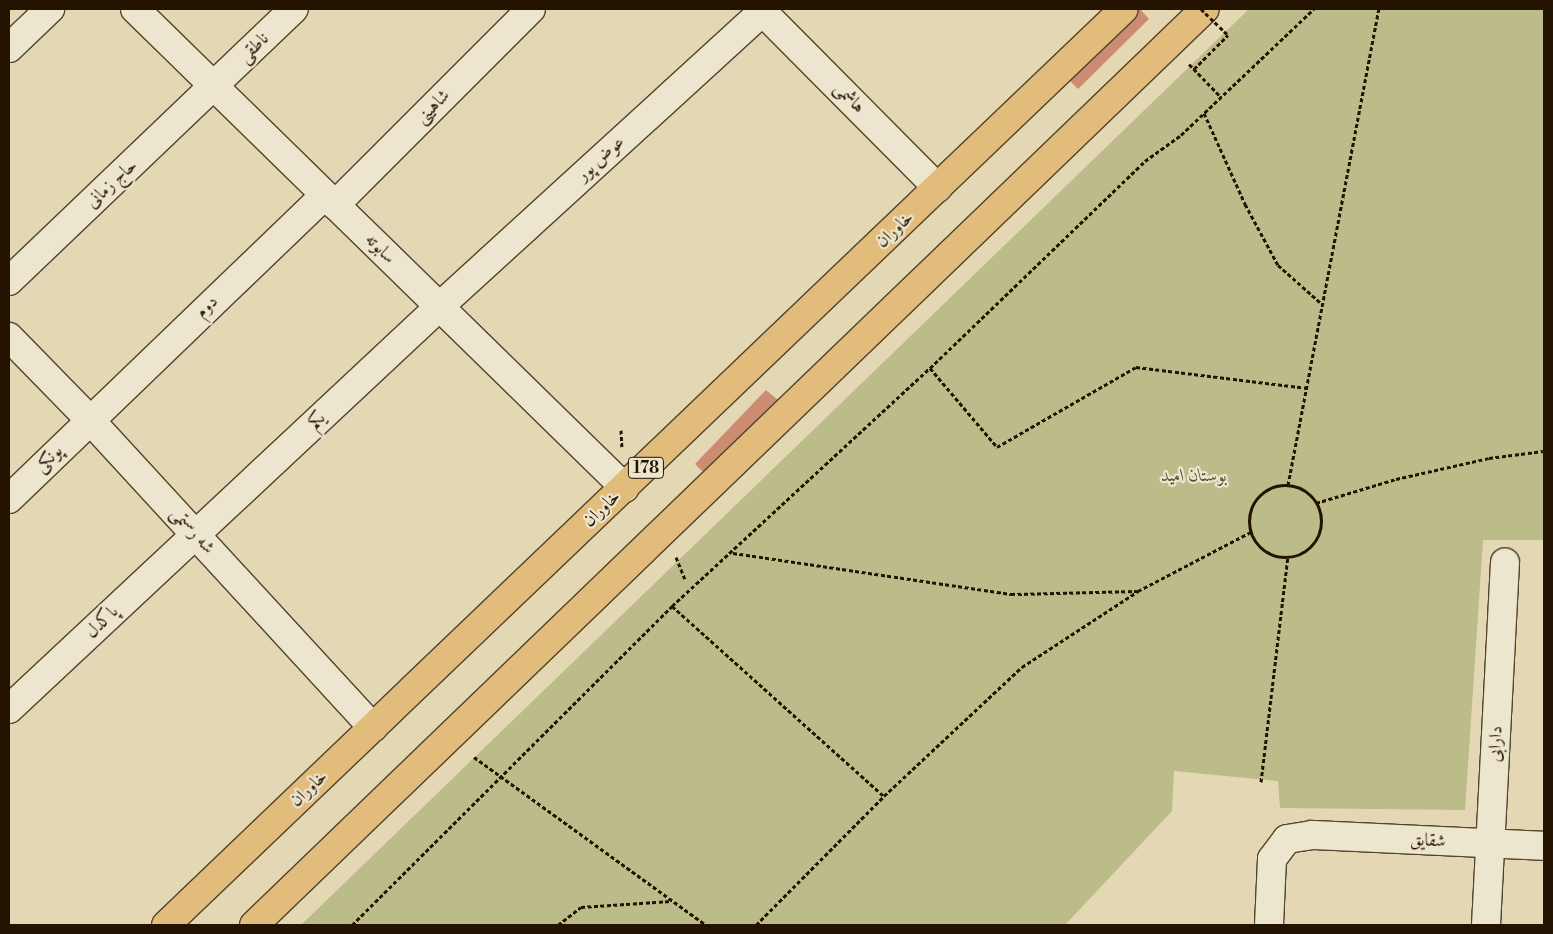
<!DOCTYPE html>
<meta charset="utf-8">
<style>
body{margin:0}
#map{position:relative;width:1553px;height:934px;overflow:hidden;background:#e4d8b4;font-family:"Libre Bodoni",Amiri,serif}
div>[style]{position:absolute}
.green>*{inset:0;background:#bbbc89}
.building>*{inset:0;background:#cc8c72}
.path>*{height:3px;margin-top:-1.5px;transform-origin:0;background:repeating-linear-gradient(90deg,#241301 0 4px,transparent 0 6.5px)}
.path>.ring{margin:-1.5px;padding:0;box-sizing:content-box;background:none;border:3px solid #241301;border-radius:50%}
.roads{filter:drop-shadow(1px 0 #54442e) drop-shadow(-1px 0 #54442e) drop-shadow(0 1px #54442e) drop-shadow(0 -1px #54442e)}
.minor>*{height:28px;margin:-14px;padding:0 14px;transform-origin:14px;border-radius:14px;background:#ede6ce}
.major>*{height:28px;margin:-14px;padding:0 14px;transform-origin:14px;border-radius:14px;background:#e2bc7a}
.path-bridge>*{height:3px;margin-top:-1.5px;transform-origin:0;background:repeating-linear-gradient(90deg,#241301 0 4px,transparent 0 6.5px)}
span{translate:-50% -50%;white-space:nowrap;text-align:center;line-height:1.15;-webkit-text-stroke:4.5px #ede6ce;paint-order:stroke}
.shield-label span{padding:1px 4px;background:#ede6ce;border:1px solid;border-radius:4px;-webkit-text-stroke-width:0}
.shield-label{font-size:16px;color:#241301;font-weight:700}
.street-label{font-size:18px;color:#241301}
.park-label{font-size:18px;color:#594e31;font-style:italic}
.frame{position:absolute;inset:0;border:10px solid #241301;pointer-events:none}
</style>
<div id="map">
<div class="green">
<div style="clip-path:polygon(1249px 9px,1544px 9px,1544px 540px,1483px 540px,1465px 810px,1280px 808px,1278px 781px,1174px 771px,1172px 811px,1065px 925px,301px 925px)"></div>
</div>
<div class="building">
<div style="clip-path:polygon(1140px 9px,1149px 19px,1078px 89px,1065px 76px)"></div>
<div style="clip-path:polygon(766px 390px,778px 400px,705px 474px,695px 464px)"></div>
</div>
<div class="path">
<div style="left:1189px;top:64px;width:46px;rotate:45.9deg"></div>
<div style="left:1194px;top:69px;width:48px;rotate:-45deg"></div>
<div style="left:1204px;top:113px;width:100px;rotate:65.7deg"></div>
<div style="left:1245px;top:204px;width:69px;rotate:61.6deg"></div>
<div style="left:1278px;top:265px;width:59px;rotate:41.6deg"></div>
<div style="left:930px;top:368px;width:104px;rotate:49.7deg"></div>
<div style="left:997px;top:447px;width:160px;rotate:-29.9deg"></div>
<div style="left:1136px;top:367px;width:171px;rotate:7deg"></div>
<div style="left:621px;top:430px;width:17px;rotate:87deg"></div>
<div style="left:1288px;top:485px;width:485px;rotate:-79.2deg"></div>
<div class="ring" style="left:1249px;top:485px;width:69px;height:69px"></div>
<div style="left:1316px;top:503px;width:84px;rotate:-16.7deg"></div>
<div style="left:1396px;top:479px;width:95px;rotate:-12.7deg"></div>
<div style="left:1489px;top:458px;width:55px;rotate:-7.3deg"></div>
<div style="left:733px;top:553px;width:281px;rotate:8.4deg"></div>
<div style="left:1011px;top:594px;width:126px;rotate:-1.4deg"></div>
<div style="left:676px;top:557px;width:24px;rotate:68deg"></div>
<div style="left:672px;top:606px;width:285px;rotate:41.9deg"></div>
<div style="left:474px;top:757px;width:286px;rotate:35.9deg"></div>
<div style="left:1261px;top:782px;width:227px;rotate:-83.2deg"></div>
<div style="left:352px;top:925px;width:452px;rotate:-44.9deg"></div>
<div style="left:672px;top:606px;width:351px;rotate:-42.7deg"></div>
<div style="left:930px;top:368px;width:298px;rotate:-43.9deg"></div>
<div style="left:1145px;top:161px;width:44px;rotate:-35.8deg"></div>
<div style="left:1181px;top:135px;width:183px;rotate:-43.5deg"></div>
<div style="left:558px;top:925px;width:29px;rotate:-38deg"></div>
<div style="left:581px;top:907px;width:90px;rotate:-3.8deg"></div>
<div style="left:756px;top:925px;width:182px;rotate:-45.2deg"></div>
<div style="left:884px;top:796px;width:189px;rotate:-43.1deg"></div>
<div style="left:1022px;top:667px;width:139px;rotate:-33.2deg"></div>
<div style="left:1138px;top:591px;width:127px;rotate:-27.6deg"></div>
</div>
<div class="roads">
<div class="minor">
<div style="left:135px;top:9px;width:685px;rotate:44.35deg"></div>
<div style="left:760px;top:9px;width:252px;rotate:45.2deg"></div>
<div style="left:9px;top:48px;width:57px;rotate:-43.6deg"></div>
<div style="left:335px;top:205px;width:277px;rotate:-45deg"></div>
<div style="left:9px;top:281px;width:394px;rotate:-43.7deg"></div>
<div style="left:9px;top:337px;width:116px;rotate:45.7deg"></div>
<div style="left:90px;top:420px;width:418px;rotate:47.4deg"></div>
<div style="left:9px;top:499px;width:438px;rotate:-43.9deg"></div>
<div style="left:9px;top:709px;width:589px;rotate:-43.07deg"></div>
<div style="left:439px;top:307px;width:442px;rotate:-42.4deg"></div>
<div style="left:1269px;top:925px;width:66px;rotate:-87.4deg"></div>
<div style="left:1272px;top:859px;width:25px;rotate:-53deg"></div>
<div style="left:1287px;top:839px;width:25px;rotate:-9deg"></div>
<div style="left:1312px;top:835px;width:232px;rotate:2.7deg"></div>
<div style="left:1486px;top:925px;width:363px;rotate:-87deg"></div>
</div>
<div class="major">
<div style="left:166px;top:925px;width:1325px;rotate:-43.72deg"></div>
<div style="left:254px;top:925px;width:1320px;rotate:-43.93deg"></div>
</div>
</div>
<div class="path-bridge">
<div style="left:1201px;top:9px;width:37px;rotate:44deg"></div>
</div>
<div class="shield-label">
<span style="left:646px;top:468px">178</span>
</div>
<div class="street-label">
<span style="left:254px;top:48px;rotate:-44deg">ناطقی</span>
<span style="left:849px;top:98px;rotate:45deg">هاشمی</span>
<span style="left:433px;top:107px;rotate:-45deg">شاهینی</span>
<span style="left:601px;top:159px;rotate:-42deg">عوض پور</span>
<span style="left:112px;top:184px;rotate:-43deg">حاج زمانی</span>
<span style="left:895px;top:230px;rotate:-44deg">خاوران</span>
<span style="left:380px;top:249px;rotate:44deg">سابوته</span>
<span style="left:207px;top:307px;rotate:-44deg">دوم</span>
<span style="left:317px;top:421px;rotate:-43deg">یکم</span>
<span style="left:49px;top:459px;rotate:-44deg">پونکی</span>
<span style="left:602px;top:509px;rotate:-44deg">خاوران</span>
<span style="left:192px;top:531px;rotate:47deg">شه رستمی</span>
<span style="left:102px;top:622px;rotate:-43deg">پاکدل</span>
<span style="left:1496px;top:744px;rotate:-87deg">دارابی</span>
<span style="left:309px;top:789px;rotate:-44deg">خاوران</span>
<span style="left:1428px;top:841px;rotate:3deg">شقایق</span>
</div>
<div class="park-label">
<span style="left:1194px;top:476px">بوستان امید</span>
</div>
<div class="frame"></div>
</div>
